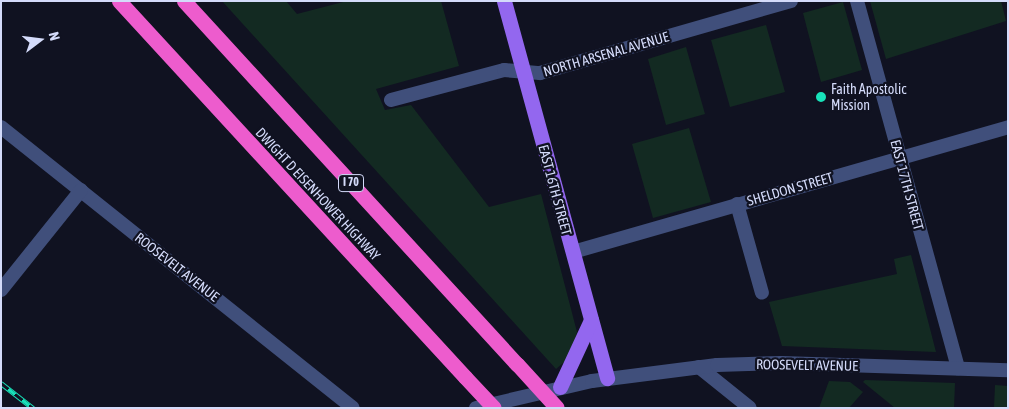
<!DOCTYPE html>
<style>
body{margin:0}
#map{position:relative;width:1009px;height:409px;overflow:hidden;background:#101221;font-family:"Asap Condensed",sans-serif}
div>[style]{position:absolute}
.green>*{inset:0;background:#132a22}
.minor>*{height:14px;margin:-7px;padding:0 7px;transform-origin:7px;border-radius:7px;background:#404f7b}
.major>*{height:15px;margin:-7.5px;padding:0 7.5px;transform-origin:7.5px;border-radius:7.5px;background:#9367ef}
.highway>*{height:15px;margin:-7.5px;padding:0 7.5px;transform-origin:7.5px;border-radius:7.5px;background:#ed5ccd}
.rail>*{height:5px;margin-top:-2.5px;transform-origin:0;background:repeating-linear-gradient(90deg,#101221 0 9px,#18e2ba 0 18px);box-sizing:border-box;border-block:1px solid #18e2ba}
.highway-bridge>*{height:15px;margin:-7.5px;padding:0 7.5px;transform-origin:7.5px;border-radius:7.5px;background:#ed5ccd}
.dots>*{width:14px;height:14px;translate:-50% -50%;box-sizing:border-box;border:2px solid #101221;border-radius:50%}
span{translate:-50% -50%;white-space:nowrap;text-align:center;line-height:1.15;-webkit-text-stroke:4.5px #101221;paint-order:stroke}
.shield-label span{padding:1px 4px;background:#101221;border:1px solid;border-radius:4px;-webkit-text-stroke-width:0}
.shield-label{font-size:12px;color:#d4dbfa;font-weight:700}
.street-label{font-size:14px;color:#d4dbfa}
.poi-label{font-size:14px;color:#d4dbfa}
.left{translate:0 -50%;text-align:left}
.frame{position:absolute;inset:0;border:2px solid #d4dbfa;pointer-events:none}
.north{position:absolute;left:15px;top:15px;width:50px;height:50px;-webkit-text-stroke:4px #101221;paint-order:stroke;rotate:75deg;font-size:14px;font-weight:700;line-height:20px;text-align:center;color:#d4dbfa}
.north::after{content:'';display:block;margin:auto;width:18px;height:22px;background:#d4dbfa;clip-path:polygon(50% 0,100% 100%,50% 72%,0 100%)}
</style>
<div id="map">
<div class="green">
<div style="clip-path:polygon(222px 1px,286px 1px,297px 14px,347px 1px,441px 1px,459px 66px,376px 89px,385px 110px,411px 105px,489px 207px,541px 194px,577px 332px,570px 357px,556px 369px)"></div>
<div style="clip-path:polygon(870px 1px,1001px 1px,1006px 21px,886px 59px)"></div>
<div style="clip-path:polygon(843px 2px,862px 70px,821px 82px,803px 13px)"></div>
<div style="clip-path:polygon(766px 25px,785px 92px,730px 107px,711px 40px)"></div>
<div style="clip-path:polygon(686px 47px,705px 114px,666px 125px,648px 59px)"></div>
<div style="clip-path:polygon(689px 128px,711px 202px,653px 218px,632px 144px)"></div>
<div style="clip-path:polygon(911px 255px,936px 352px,782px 346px,769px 302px,897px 274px,894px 259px)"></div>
<div style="clip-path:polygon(865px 380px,955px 383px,954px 408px,895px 408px,863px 382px)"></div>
<div style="clip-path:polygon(829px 381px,850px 382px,863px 392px,849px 408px,819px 408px)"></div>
<div style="clip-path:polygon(995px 385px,1008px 386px,1008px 408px,994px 408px)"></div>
</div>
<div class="minor">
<div style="left:857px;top:1px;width:381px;rotate:74.6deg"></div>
<div style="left:391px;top:100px;width:117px;rotate:-14.9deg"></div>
<div style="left:504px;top:70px;width:36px;rotate:5deg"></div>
<div style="left:540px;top:73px;width:261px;rotate:-16deg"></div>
<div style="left:1px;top:127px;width:450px;rotate:38.6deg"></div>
<div style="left:737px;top:204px;width:92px;rotate:74.3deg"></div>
<div style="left:573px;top:252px;width:453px;rotate:-16deg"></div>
<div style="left:1px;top:290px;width:128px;rotate:-51.3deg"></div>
<div style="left:699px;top:367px;width:65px;rotate:38.8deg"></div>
<div style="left:476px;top:408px;width:119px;rotate:-13.1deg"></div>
<div style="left:592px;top:381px;width:126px;rotate:-7.3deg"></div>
<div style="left:717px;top:365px;width:64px;rotate:-1.8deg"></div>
<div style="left:781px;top:363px;width:227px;rotate:1.8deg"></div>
</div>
<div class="major">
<div style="left:504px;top:1px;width:391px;rotate:74.7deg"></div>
<div style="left:560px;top:387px;width:74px;rotate:-65.2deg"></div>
</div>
<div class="highway">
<div style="left:119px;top:1px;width:511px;rotate:47.38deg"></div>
<div style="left:184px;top:1px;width:493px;rotate:47.5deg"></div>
</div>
<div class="rail">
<div style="left:1px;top:383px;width:41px;rotate:38deg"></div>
</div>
<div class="highway-bridge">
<div style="left:517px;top:364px;width:59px;rotate:47.7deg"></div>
<div style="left:465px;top:377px;width:42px;rotate:46.9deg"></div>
</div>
<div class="dots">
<div style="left:821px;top:97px;background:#18e2ba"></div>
</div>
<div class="shield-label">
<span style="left:351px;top:183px">I 70</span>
</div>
<div class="street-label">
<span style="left:606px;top:54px;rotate:-16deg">NORTH ARSENAL AVENUE</span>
<span style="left:907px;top:185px;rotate:75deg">EAST 17TH STREET</span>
<span style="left:790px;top:189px;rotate:-16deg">SHELDON STREET</span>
<span style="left:555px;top:190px;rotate:75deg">EAST 16TH STREET</span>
<span style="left:318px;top:194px;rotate:47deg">DWIGHT D EISENHOWER HIGHWAY</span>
<span style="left:177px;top:267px;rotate:38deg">ROOSEVELT AVENUE</span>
<span style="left:807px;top:365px;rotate:1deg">ROOSEVELT AVENUE</span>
</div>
<div class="poi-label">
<span class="left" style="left:831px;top:97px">Faith Apostolic<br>Mission</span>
</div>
<div class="frame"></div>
<div class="north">N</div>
</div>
